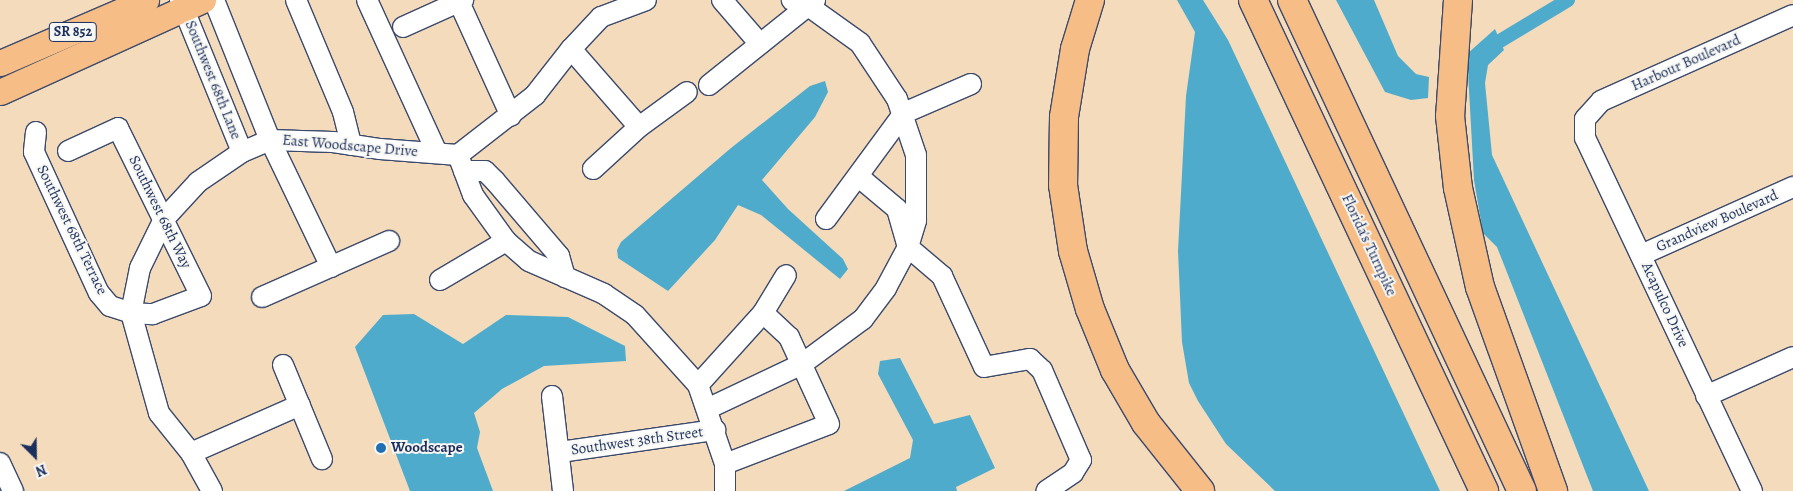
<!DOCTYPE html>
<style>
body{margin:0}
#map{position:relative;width:1793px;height:491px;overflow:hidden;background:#f3dbbc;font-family:Alegreya,serif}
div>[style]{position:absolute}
.water>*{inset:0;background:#4eabcc}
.canal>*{height:14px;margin:-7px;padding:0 7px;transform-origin:7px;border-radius:7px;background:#4eabcc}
.roads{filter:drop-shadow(1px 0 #3b496c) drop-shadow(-1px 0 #3b496c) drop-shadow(0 1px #3b496c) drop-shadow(0 -1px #3b496c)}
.minor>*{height:20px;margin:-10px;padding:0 10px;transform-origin:10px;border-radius:10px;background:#fff}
.major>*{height:25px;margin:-12.5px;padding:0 12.5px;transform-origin:12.5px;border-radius:12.5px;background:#f6be86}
.highway>*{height:28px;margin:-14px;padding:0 14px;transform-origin:14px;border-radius:14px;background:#f6be86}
.dots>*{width:14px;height:14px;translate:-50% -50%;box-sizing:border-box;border:2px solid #f6f6f2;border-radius:50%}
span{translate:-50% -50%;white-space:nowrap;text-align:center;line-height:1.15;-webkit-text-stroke:4px #f6f6f2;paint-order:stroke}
.shield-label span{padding:1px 4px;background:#f6f6f2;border:1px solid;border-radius:4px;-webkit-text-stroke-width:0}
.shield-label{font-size:14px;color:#1b2f5e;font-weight:700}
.street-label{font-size:15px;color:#1b2f5e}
.poi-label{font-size:15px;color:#1b2f5e;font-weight:700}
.left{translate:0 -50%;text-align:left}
.north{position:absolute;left:10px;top:431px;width:50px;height:50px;-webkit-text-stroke:4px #f6f6f2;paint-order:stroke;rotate:157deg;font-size:14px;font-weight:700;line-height:20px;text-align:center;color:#1b2f5e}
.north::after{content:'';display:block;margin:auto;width:18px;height:22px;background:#1b2f5e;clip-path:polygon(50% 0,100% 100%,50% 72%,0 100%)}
</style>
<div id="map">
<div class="water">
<div style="clip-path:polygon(1177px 0,1203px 0,1228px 40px,1440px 491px,1275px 491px,1226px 444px,1198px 401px,1189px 383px,1182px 342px,1178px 251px,1186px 96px,1195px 32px)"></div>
<div style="clip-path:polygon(1336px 0,1374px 0,1398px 56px,1416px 74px,1429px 77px,1428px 98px,1411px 100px,1385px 92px)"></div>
<div style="clip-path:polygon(1495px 29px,1504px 50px,1488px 65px,1485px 83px,1492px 155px,1649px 491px,1593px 491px,1497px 247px,1483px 233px,1474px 180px,1467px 54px)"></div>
<div style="clip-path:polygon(825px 81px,828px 92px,815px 117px,762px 180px,788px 209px,843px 259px,848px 269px,840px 279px,761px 215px,738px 205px,715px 240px,668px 291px,618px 258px,617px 250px,621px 242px,731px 148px,810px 86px)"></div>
<div style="clip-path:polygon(414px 314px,463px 344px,506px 315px,568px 317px,625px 346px,626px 361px,544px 366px,502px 389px,474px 413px,480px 432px,477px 448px,493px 491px,410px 491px,355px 347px,383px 315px)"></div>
<div style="clip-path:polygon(900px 358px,934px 424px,970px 415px,995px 468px,956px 487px,957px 491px,844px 491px,910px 458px,913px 440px,878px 374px,880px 361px)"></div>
</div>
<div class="canal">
<div style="left:1485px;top:50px;width:97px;rotate:-31.1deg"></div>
</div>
<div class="roads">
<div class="minor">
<div style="left:180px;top:0;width:164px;rotate:67.8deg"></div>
<div style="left:214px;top:0;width:151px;rotate:68.2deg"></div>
<div style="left:270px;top:140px;width:141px;rotate:64.3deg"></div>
<div style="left:296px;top:0;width:121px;rotate:67.2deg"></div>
<div style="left:343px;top:112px;width:34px;rotate:76deg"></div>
<div style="left:367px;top:0;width:168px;rotate:65.4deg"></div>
<div style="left:722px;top:0;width:58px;rotate:49.2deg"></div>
<div style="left:459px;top:2px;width:125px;rotate:65.5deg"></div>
<div style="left:403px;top:27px;width:66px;rotate:-24.2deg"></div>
<div style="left:571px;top:49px;width:103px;rotate:48.9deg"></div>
<div style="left:709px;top:85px;width:136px;rotate:-38.7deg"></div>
<div style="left:36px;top:132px;width:20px;rotate:96deg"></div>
<div style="left:34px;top:152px;width:155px;rotate:65.3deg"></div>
<div style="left:99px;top:293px;width:17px;rotate:50deg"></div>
<div style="left:110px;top:306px;width:22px;rotate:18deg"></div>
<div style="left:131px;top:313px;width:22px;rotate:3deg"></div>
<div style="left:153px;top:314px;width:51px;rotate:-20.6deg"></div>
<div style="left:201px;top:296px;width:187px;rotate:-116.3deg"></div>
<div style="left:118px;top:128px;width:55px;rotate:155.3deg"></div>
<div style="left:458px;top:155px;width:43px;rotate:69.4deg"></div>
<div style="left:473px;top:195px;width:57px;rotate:54.3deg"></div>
<div style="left:506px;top:241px;width:30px;rotate:41deg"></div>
<div style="left:529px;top:261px;width:82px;rotate:23.7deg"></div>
<div style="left:604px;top:294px;width:37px;rotate:34deg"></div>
<div style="left:635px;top:315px;width:94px;rotate:48deg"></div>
<div style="left:698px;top:385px;width:83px;rotate:71.1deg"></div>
<div style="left:725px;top:464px;width:27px;rotate:90deg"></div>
<div style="left:593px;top:169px;width:62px;rotate:-42.4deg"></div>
<div style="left:639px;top:127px;width:59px;rotate:-36.1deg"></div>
<div style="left:464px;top:171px;width:21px"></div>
<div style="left:485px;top:171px;width:14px;rotate:45deg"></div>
<div style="left:495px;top:181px;width:99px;rotate:49.5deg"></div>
<div style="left:559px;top:256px;width:22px;rotate:74deg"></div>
<div style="left:859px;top:177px;width:50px;rotate:40.1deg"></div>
<div style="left:897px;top:209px;width:40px;rotate:74deg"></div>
<div style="left:908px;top:247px;width:45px;rotate:40.5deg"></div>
<div style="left:942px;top:276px;width:100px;rotate:65.2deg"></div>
<div style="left:984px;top:367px;width:47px;rotate:-9.9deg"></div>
<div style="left:1030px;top:359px;width:16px;rotate:43deg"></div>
<div style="left:1042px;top:370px;width:98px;rotate:66.6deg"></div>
<div style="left:1081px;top:460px;width:15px;rotate:122deg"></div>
<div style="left:1073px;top:473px;width:32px;rotate:146deg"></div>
<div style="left:826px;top:219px;width:132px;rotate:-53.7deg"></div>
<div style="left:904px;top:113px;width:73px;rotate:-23.4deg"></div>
<div style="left:1641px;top:255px;width:167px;rotate:-24.1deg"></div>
<div style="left:440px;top:280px;width:77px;rotate:-30.6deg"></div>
<div style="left:262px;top:297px;width:139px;rotate:-23.8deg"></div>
<div style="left:283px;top:365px;width:102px;rotate:67.5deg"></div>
<div style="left:698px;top:385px;width:97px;rotate:-47.9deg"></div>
<div style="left:763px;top:313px;width:44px;rotate:-58.8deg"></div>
<div style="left:552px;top:396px;width:96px;rotate:83.4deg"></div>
<div style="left:1706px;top:396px;width:95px;rotate:-24.1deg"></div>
<div style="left:707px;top:409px;width:105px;rotate:-25.3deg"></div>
<div style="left:802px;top:364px;width:76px;rotate:-36.4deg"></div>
<div style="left:863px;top:319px;width:39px;rotate:-53deg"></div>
<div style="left:886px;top:288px;width:47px;rotate:-61.8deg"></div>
<div style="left:908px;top:247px;width:28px;rotate:-73deg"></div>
<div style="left:916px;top:220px;width:65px;rotate:-90deg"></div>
<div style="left:916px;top:155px;width:59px;rotate:-108.7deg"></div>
<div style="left:897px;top:99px;width:67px;rotate:-123.5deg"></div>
<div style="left:860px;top:43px;width:65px;rotate:-144.4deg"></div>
<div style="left:807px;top:5px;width:16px;rotate:-162deg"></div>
<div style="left:560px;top:452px;width:157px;rotate:-8.1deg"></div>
<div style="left:191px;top:453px;width:119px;rotate:-23.8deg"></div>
<div style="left:0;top:463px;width:31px;rotate:65deg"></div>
<div style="left:725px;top:464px;width:111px;rotate:-21deg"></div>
<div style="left:829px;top:424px;width:96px;rotate:-114.7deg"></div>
<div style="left:789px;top:337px;width:35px;rotate:-137deg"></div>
<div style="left:212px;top:491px;width:43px;rotate:-118.9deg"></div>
<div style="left:191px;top:453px;width:51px;rotate:-128.7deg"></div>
<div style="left:159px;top:413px;width:104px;rotate:-105.6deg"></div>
<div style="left:131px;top:313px;width:46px;rotate:-78.7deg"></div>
<div style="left:140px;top:268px;width:55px;rotate:-63.9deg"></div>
<div style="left:164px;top:219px;width:50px;rotate:-47.4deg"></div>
<div style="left:198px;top:182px;width:53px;rotate:-34.3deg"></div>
<div style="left:242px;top:152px;width:30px;rotate:-23deg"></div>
<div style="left:270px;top:140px;width:63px;rotate:1.8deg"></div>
<div style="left:333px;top:142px;width:48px;rotate:8.5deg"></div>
<div style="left:380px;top:149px;width:78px;rotate:4.4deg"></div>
<div style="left:458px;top:155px;width:98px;rotate:-37.9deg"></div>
<div style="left:535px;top:95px;width:58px;rotate:-52deg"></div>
<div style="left:571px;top:49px;width:44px;rotate:-46.8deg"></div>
<div style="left:601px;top:17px;width:48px;rotate:-20.7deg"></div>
<div style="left:1752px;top:491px;width:391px;rotate:-115.3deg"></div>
<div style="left:1585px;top:138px;width:19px;rotate:-90deg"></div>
<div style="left:1585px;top:119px;width:24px;rotate:-48deg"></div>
<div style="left:1601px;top:101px;width:210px;rotate:-24.1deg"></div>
</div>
<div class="major">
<div style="left:0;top:63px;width:159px;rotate:-23.3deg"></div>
<div style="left:0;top:92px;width:223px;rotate:-24.4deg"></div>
</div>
<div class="highway">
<div style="left:1090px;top:0;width:51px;rotate:107deg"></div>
<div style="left:1075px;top:49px;width:69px;rotate:99.2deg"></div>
<div style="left:1064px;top:117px;width:68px;rotate:90.8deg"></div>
<div style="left:1063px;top:185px;width:67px;rotate:81.4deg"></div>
<div style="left:1073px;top:251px;width:60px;rotate:73.7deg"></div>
<div style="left:1090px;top:309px;width:66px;rotate:67.7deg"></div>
<div style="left:1115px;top:370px;width:61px;rotate:59.7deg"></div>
<div style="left:1146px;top:423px;width:87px;rotate:51.5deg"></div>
<div style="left:1253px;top:0;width:543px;rotate:64.8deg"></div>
<div style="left:1292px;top:0;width:542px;rotate:64.9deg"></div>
<div style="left:1458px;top:0;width:116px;rotate:93.9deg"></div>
<div style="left:1450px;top:116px;width:72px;rotate:83.7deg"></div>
<div style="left:1458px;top:188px;width:101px;rotate:77.5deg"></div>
<div style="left:1480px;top:287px;width:217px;rotate:70.3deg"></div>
</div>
</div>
<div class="dots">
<div style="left:381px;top:448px;background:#1f6fb2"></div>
</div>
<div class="shield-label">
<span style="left:73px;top:32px">SR 852</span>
</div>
<div class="street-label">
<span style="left:1686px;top:63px;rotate:-24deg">Harbour Boulevard</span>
<span style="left:213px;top:80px;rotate:68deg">Southwest 68th Lane</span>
<span style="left:350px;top:146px;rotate:5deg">East Woodscape Drive</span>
<span style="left:160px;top:212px;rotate:64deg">Southwest 68th Way</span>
<span style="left:1717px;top:221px;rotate:-24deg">Grandview Boulevard</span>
<span style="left:72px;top:230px;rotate:64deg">Southwest 68th Terrace</span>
<span style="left:1369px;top:245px;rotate:65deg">Florida's Turnpike</span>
<span style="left:1665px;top:305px;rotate:65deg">Acapulco Drive</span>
<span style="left:637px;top:441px;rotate:-8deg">Southwest 38th Street</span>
</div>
<div class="poi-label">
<span class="left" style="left:391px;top:448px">Woodscape</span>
</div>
<div class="north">N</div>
</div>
